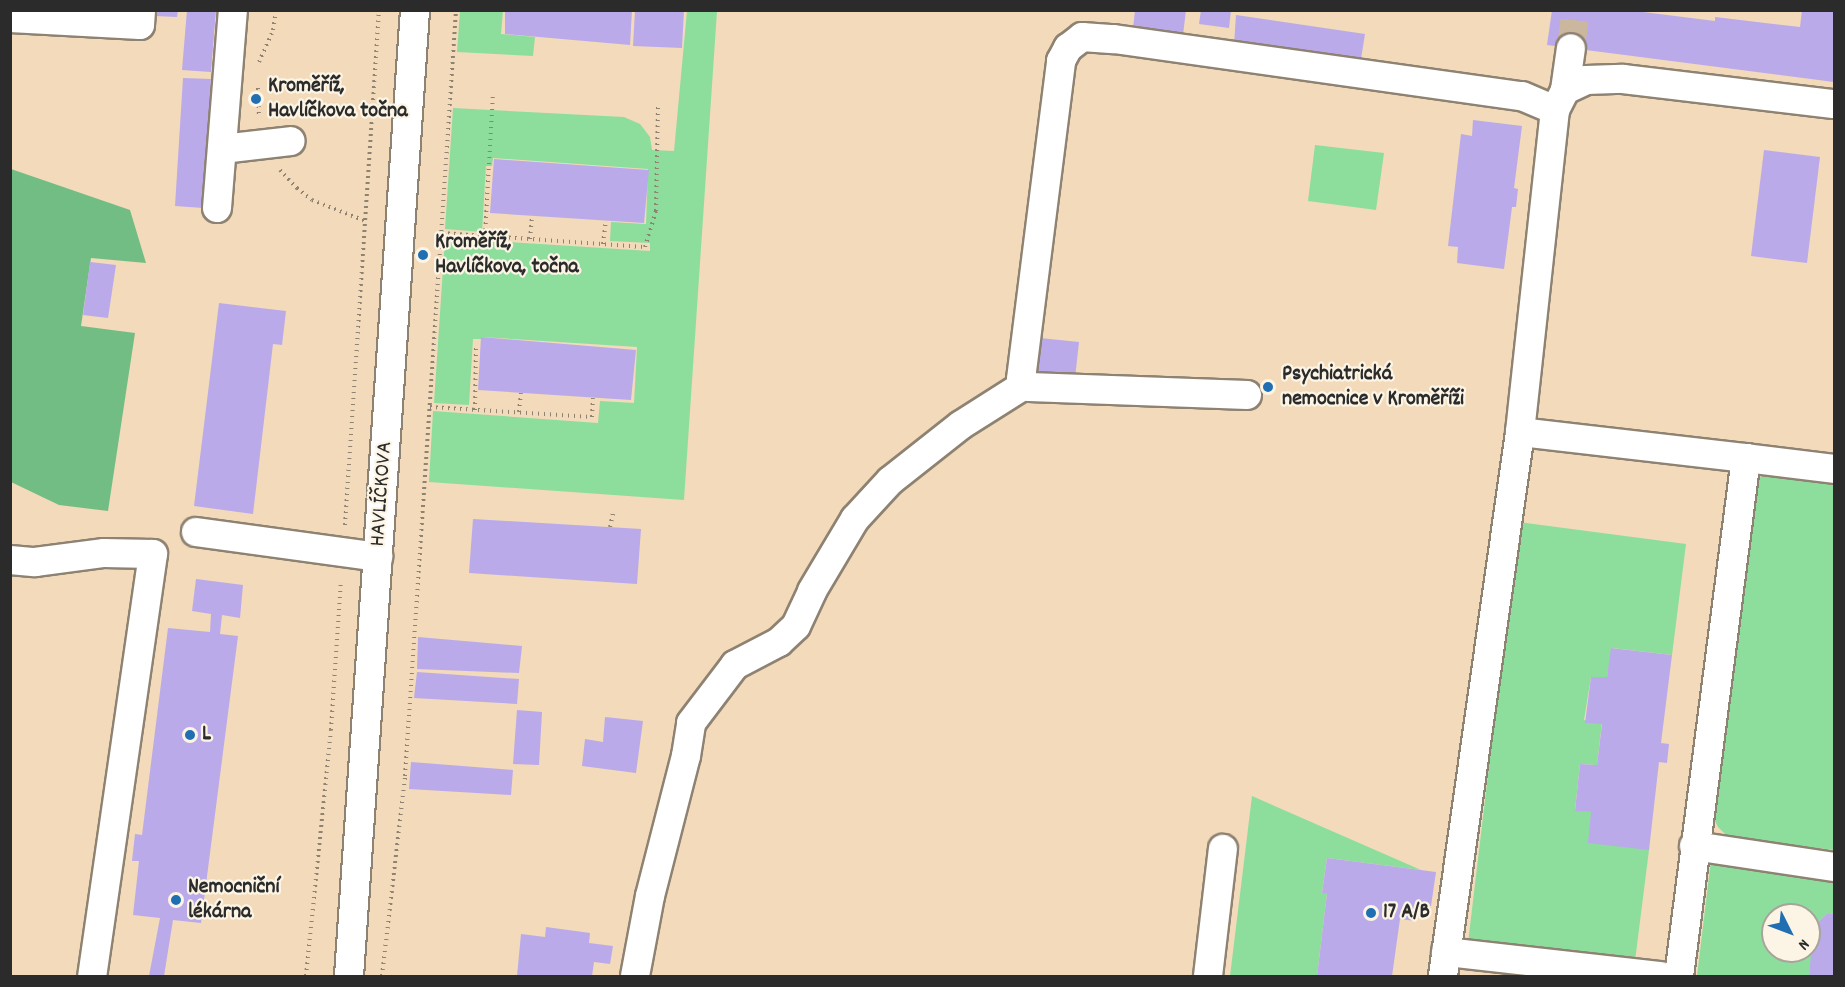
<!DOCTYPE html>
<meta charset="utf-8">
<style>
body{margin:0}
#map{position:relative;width:1845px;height:987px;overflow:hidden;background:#f2daba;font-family:Dekko,sans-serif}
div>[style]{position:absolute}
.green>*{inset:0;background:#8dde9d}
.forest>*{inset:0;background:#72bd84}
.building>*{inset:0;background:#baaae9}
.minor-tunnel>*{height:28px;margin-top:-14px;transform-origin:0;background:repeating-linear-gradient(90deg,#cab79d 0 28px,transparent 0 42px)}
.path>*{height:4px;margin-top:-2px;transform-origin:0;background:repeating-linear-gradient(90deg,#8e8272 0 1.5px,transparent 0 6px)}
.roads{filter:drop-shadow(2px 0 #8e8272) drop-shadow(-2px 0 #8e8272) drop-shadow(0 2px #8e8272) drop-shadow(0 -2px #8e8272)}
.minor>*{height:28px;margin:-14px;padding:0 14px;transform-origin:14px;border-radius:14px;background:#fff}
.dots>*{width:16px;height:16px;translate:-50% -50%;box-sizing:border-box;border:3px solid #fcf5e5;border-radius:50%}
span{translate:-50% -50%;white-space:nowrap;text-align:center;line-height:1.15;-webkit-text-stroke:4.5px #fcf5e5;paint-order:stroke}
.poi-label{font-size:22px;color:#2b2b2b;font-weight:700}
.left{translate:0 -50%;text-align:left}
.street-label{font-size:22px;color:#2b2b2b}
.frame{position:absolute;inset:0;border:12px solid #2b2b2b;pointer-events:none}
.north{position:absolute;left:1761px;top:903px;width:60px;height:60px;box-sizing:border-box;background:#fcf5e5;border:2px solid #a8a49b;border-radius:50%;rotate:132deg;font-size:16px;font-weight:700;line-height:24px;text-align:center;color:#2b2b2b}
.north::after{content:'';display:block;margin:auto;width:21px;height:27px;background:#1f6fb2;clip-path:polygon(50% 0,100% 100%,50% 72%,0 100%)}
</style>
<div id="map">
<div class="green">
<div style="clip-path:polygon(460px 11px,503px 11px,501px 34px,535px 37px,533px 56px,457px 52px)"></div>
<div style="clip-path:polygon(687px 11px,717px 11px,684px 500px,429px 482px,433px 411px,598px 423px,600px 401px,634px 403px,637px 347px,481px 337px,481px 339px,473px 339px,469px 405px,434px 403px,445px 238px,650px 251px,650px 243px,610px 241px,611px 222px,646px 224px,648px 169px,493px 158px,492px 166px,486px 166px,482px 232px,445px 229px,453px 108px,624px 117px,640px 124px,650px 137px,652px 150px,674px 151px)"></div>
<div style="clip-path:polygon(1315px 145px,1384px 153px,1376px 210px,1308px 201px)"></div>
<div style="clip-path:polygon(1764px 474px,1834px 483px,1834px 850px,1728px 837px,1718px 827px,1710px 811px,1755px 482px)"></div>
<div style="clip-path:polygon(1518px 522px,1686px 544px,1672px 655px,1612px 648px,1607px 677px,1591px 677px,1584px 720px,1602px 722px,1597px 765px,1580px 764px,1575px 810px,1591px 812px,1649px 850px,1635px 961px,1468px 943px)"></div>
<div style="clip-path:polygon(1252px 796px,1421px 870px,1327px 858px,1322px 892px,1327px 894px,1317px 976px,1230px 976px)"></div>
<div style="clip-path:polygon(evenodd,1711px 860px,1834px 880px,1834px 914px,1828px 913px,1819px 921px,1809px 976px,1697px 976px,1711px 860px,1773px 915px,1809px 915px,1809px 951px,1773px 951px,1773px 915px)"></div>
</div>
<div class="forest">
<div style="clip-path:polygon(11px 169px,130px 210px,146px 263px,91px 258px,81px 326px,135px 333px,108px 511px,59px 505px,11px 482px)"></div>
</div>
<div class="building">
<div style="clip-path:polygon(155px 10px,178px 10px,177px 17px,155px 16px)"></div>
<div style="clip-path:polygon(187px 10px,216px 10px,211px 72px,182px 70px)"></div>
<div style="clip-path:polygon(505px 10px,632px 10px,630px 45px,505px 34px)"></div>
<div style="clip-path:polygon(635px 10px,684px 10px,682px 48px,633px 46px)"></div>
<div style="clip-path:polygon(1135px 10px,1186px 10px,1183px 35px,1133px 29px)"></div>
<div style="clip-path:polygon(1201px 10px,1231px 10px,1229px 28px,1199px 24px)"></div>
<div style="clip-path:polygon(1552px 10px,1627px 10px,1715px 21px,1715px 17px,1800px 27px,1802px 10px,1834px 10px,1834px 82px,1547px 45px)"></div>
<div style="clip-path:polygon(1236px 15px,1365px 34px,1360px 65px,1234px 45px)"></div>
<div style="clip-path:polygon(183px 78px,211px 79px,203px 208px,175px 206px)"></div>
<div style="clip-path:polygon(1473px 120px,1522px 126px,1514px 188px,1518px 189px,1516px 207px,1512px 207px,1504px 269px,1457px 263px,1458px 247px,1448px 246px,1461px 134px,1472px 136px)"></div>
<div style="clip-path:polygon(1764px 150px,1820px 157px,1807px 263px,1751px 256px)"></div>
<div style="clip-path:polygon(494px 159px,649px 170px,644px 223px,490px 213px)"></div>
<div style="clip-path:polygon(90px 262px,116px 265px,108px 318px,83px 315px)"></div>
<div style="clip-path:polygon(219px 303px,286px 311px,282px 345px,273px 344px,253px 514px,194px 506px)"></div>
<div style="clip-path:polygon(481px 337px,636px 350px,631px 400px,478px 390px)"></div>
<div style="clip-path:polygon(1040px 338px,1079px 342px,1075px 378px,1036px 374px)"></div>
<div style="clip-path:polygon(473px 519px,641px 529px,637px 584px,469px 573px)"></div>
<div style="clip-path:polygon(196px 579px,243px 585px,240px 618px,222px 615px,220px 634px,238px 636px,201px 923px,173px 920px,164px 976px,149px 976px,160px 918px,133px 915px,139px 861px,132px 861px,135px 834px,142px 835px,168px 628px,210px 632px,211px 614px,192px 611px)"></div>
<div style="clip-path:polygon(418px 637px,522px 646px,519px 673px,417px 669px)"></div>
<div style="clip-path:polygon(1611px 648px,1672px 655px,1661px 743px,1669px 744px,1667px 763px,1659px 762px,1649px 850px,1588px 843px,1591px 812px,1575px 811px,1580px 764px,1597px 765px,1602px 724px,1585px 723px,1591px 677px,1607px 677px)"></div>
<div style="clip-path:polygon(417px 672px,519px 679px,517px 704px,414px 698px)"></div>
<div style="clip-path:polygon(517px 710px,542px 712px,539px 765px,513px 764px)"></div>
<div style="clip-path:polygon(605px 717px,643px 721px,636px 773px,582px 766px,585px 739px,603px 742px)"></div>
<div style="clip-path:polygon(411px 762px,513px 770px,511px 795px,409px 789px)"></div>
<div style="clip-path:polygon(1327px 858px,1436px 872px,1431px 906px,1418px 905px,1416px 921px,1400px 919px,1392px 976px,1317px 976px,1327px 894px,1322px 893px)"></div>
<div style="clip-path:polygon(1828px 913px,1834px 914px,1834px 976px,1809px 976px,1812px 945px,1816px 945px,1819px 921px)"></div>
<div style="clip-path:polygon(546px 927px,590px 933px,589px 943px,613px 946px,610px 964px,594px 962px,592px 976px,517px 976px,521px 934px,545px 937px)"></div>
</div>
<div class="minor-tunnel">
<div style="left:1571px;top:48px;width:38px;rotate:-83deg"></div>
</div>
<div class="path">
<div style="left:259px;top:62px;width:35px;rotate:-66deg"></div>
<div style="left:273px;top:30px;width:20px;rotate:-81deg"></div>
<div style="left:258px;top:88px;width:28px;rotate:88deg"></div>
<div style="left:280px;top:170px;width:25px;rotate:47deg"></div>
<div style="left:297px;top:188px;width:19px;rotate:39deg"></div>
<div style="left:312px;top:200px;width:57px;rotate:21.6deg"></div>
<div style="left:442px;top:233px;width:43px;rotate:4deg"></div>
<div style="left:485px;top:236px;width:143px;rotate:-86.8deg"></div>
<div style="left:485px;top:236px;width:160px;rotate:3.9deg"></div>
<div style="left:645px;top:247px;width:38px;rotate:-73deg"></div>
<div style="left:656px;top:211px;width:108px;rotate:-88.9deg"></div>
<div style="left:530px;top:239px;width:23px;rotate:-85deg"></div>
<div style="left:603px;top:244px;width:23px;rotate:-83deg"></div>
<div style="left:430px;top:407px;width:162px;rotate:3.5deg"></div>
<div style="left:592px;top:417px;width:19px;rotate:-87deg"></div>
<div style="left:475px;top:410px;width:63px;rotate:-89.1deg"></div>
<div style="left:519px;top:412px;width:19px;rotate:-84deg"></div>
<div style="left:345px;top:525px;width:516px;rotate:-86.22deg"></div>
<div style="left:610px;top:527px;width:14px;rotate:-78deg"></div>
<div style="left:306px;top:976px;width:247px;rotate:-84.2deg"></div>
<div style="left:331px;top:730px;width:150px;rotate:-86.2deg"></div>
<div style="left:382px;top:976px;width:201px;rotate:-83.4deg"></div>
<div style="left:405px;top:776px;width:768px;rotate:-86.19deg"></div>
</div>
<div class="roads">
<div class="minor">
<div style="left:10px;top:18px;width:130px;rotate:3.1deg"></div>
<div style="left:140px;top:25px;width:15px;rotate:-86deg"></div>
<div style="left:1565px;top:90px;width:42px;rotate:-81.9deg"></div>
<div style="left:222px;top:149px;width:69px;rotate:-6.6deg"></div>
<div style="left:217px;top:208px;width:199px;rotate:-85.4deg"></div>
<div style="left:1247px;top:395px;width:218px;rotate:-177.9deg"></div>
<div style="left:1029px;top:387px;width:11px;rotate:-135deg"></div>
<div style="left:1021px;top:379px;width:321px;rotate:-82.8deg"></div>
<div style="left:1061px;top:61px;width:15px;rotate:-62deg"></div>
<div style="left:1068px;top:48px;width:18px;rotate:-38deg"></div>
<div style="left:1082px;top:37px;width:32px;rotate:4deg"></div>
<div style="left:1114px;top:39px;width:412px;rotate:8deg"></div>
<div style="left:1522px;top:96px;width:36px;rotate:23deg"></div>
<div style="left:1520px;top:432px;width:324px;rotate:-83.8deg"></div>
<div style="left:1555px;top:110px;width:22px;rotate:-63deg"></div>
<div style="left:1565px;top:90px;width:23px;rotate:-25deg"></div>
<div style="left:1586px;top:80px;width:37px;rotate:-2deg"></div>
<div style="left:1623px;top:79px;width:212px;rotate:6.8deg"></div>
<div style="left:1746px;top:458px;width:89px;rotate:7.1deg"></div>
<div style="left:196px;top:532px;width:184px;rotate:7.8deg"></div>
<div style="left:10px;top:560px;width:25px;rotate:5deg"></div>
<div style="left:35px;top:562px;width:70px;rotate:-7.4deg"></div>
<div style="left:104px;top:553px;width:49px;rotate:1.2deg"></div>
<div style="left:153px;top:554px;width:426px;rotate:98.2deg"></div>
<div style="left:1694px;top:846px;width:142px;rotate:8.5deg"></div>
<div style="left:1446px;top:952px;width:216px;rotate:6.4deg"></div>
<div style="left:349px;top:976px;width:968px;rotate:-86.09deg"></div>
<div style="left:635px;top:976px;width:81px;rotate:-79.4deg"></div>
<div style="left:650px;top:896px;width:145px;rotate:-75.6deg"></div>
<div style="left:686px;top:756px;width:33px;rotate:-81deg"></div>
<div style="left:691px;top:723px;width:73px;rotate:-52.8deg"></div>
<div style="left:735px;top:665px;width:50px;rotate:-27.6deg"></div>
<div style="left:779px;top:642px;width:23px;rotate:-43deg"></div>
<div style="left:796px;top:626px;width:38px;rotate:-65deg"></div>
<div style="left:812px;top:591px;width:84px;rotate:-59.2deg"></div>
<div style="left:855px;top:519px;width:52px;rotate:-47.4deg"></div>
<div style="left:890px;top:481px;width:90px;rotate:-38.3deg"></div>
<div style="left:961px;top:425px;width:75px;rotate:-32.4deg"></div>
<div style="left:1208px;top:976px;width:128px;rotate:-83.3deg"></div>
<div style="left:1443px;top:976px;width:549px;rotate:-81.94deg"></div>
<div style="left:1520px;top:432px;width:227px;rotate:6.6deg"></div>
<div style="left:1746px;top:458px;width:522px;rotate:97.37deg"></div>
</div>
</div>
<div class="dots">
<div style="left:256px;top:99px;background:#1f6fb2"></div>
<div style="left:423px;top:255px;background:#1f6fb2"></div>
<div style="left:1268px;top:387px;background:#1f6fb2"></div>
<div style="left:190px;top:735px;background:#1f6fb2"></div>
<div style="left:176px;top:900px;background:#1f6fb2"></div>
<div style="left:1371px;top:913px;background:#1f6fb2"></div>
</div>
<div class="poi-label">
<span class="left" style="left:268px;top:99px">Kroměříž,<br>Havlíčkova točna</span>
<span class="left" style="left:435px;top:255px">Kroměříž,<br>Havlíčkova, točna</span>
<span class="left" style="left:1282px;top:387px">Psychiatrická<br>nemocnice v Kroměříži</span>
<span class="left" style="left:202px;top:735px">L</span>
<span class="left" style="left:188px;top:900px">Nemocniční<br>lékárna</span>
<span class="left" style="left:1383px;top:913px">17 A/B</span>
</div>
<div class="street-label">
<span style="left:382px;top:494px;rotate:-86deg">HAVLÍČKOVA</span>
</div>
<div class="frame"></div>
<div class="north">N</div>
</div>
